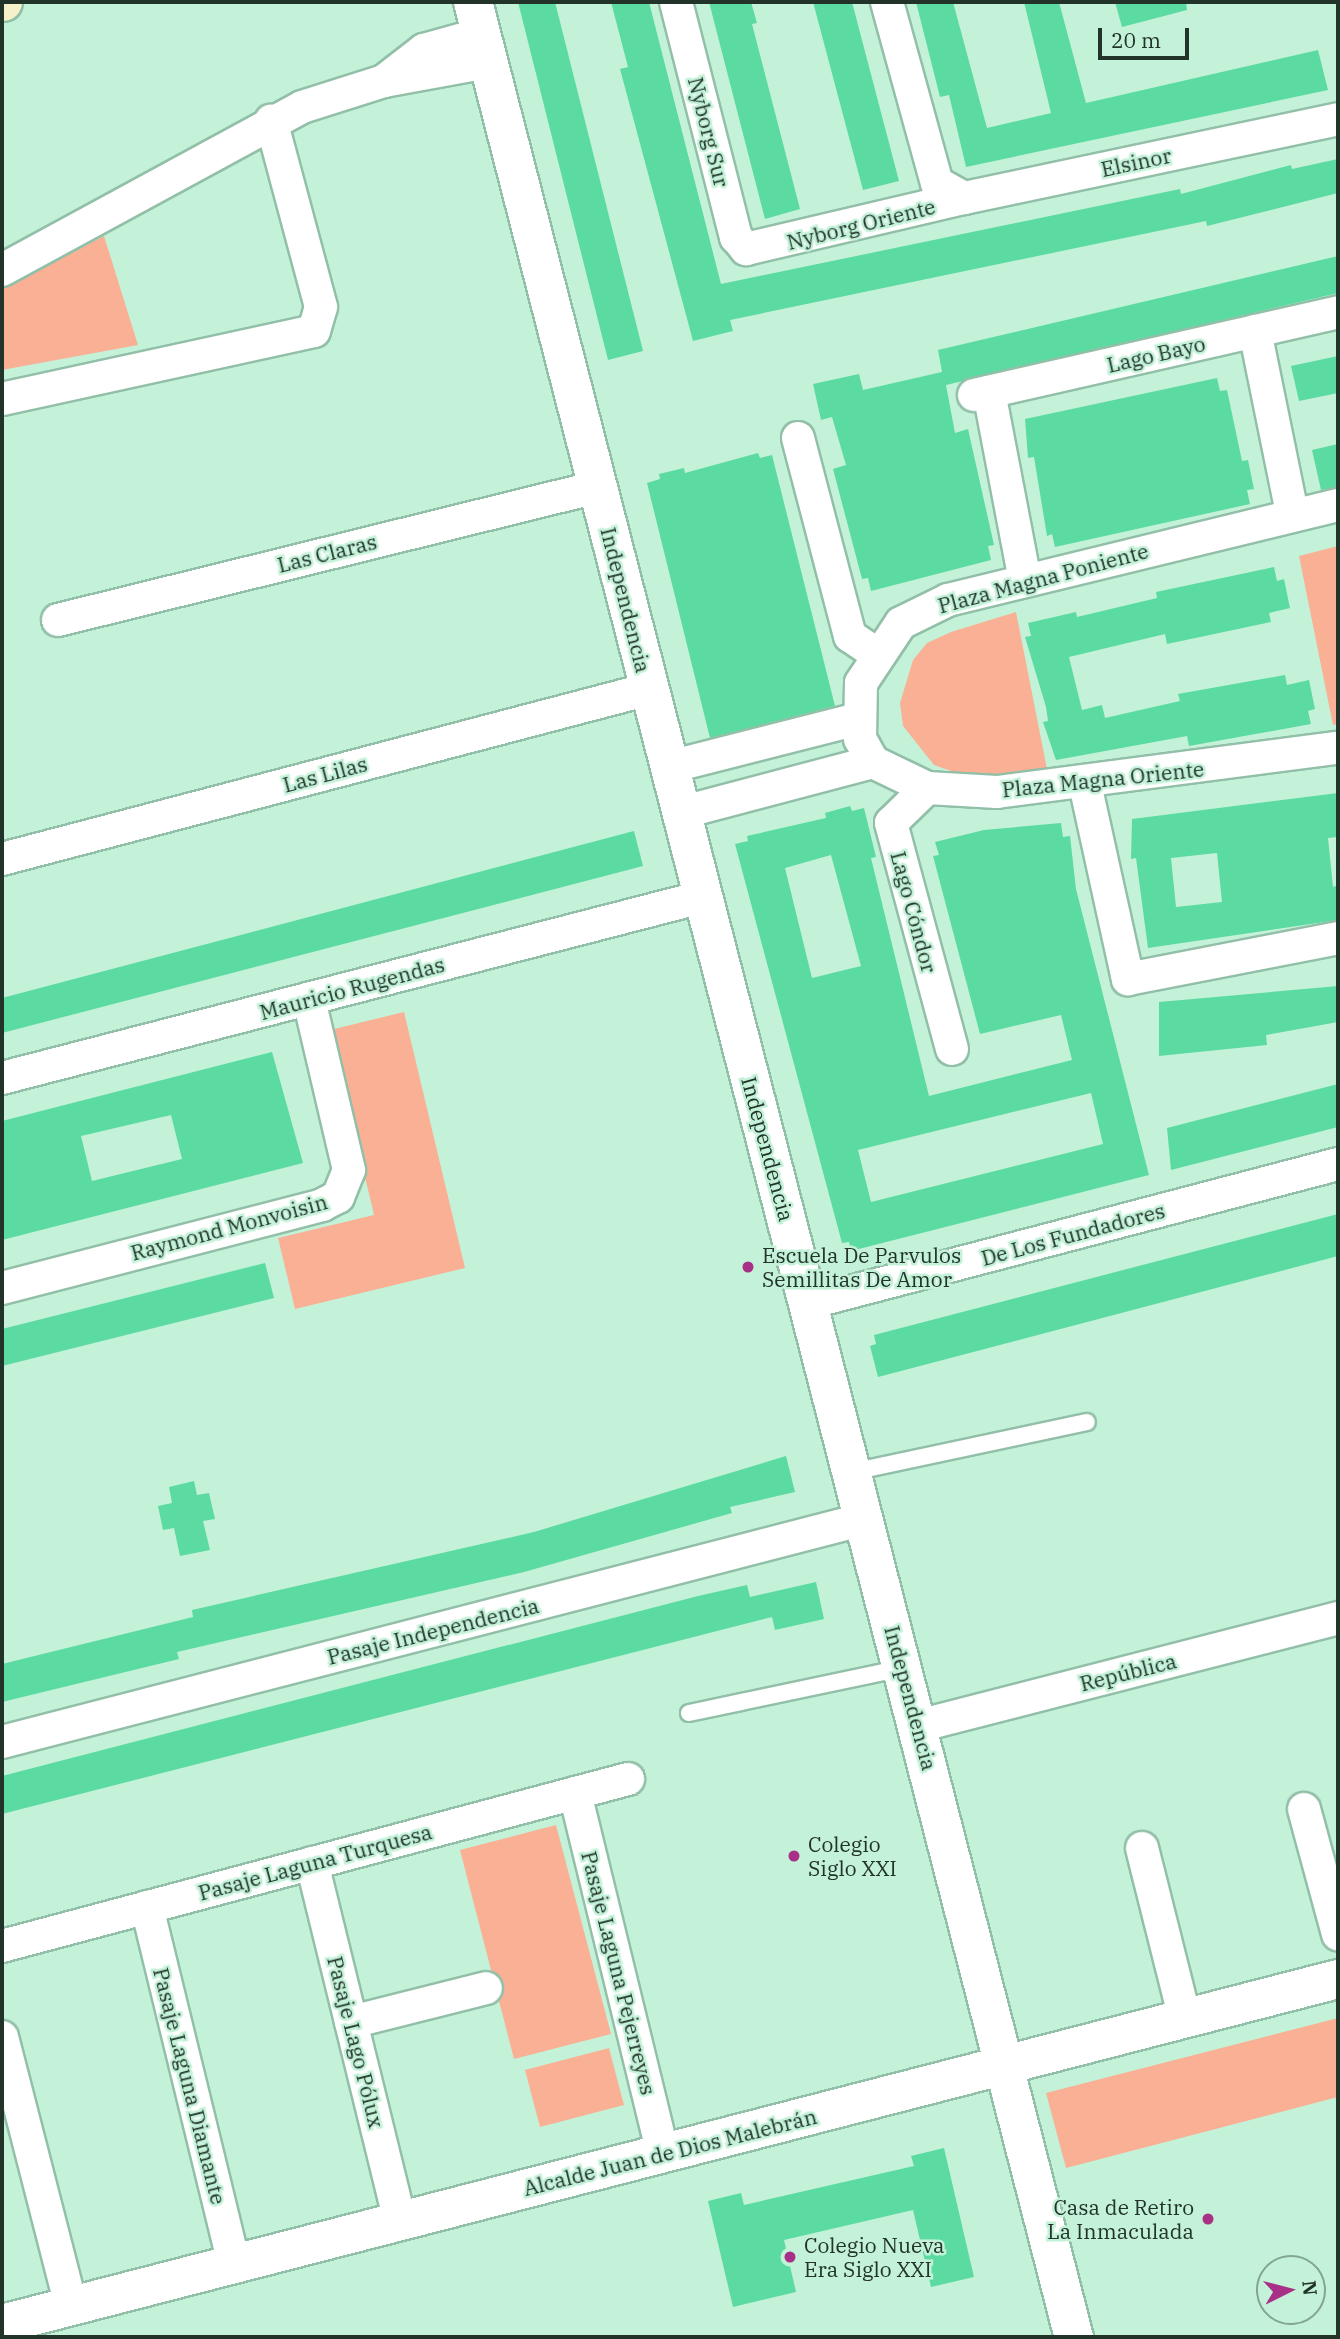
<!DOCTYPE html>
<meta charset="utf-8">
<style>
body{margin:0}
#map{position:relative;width:1340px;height:2339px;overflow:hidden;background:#c4f2d9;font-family:"IBM Plex Serif",serif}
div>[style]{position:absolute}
.green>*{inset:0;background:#f9b094}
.building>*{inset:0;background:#5bdaa2}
.roads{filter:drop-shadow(2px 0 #92bfa7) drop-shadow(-2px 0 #92bfa7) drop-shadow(0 2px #92bfa7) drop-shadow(0 -2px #92bfa7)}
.service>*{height:16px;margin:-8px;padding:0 8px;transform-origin:8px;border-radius:8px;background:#fff}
.minor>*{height:32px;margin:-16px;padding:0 16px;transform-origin:16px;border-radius:16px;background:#fff}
.tertiary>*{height:38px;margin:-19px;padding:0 19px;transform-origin:19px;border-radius:19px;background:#fff}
.secondary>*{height:38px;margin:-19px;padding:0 19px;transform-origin:19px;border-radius:19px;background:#f7f1ca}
.dots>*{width:19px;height:19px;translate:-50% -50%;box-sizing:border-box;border:4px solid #c4f2d9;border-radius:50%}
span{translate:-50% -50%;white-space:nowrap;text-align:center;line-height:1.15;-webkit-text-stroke:5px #c4f2d9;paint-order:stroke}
.street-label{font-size:21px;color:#22342a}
.poi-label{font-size:21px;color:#22342a}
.left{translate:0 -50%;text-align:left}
.right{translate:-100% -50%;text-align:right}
.frame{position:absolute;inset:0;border:4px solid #22342a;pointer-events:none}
.north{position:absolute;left:1256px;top:2255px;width:70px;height:70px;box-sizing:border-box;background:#c4f2d9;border:2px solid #83a693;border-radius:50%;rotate:84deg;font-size:19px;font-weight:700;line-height:28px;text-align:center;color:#22342a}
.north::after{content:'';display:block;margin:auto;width:24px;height:32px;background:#a83086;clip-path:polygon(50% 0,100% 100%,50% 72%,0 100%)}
.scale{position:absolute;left:1098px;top:28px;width:91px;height:32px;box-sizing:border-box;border:4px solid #22342a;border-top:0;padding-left:9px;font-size:21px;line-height:24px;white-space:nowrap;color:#22342a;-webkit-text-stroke:5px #c4f2d9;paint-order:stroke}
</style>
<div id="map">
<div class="green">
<div style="clip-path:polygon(104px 236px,138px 345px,2px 370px,2px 289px)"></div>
<div style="clip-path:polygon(1338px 546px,1338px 724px,1333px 725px,1299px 556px)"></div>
<div style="clip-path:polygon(1016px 612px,1047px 769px,995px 777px,962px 775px,934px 765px,903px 726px,900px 703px,913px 660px,927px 643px,951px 632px)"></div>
<div style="clip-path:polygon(404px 1012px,465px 1268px,295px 1309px,278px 1238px,374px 1215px,330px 1030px)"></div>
<div style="clip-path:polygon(556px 1825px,611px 2034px,514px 2059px,460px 1850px)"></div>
<div style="clip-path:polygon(1338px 2018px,1338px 2097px,1066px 2168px,1046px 2093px)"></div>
<div style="clip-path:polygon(609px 2048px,624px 2105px,540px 2127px,525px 2070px)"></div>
</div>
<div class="building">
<div style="clip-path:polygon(518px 2px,555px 2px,643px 351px,608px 360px)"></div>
<div style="clip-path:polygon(611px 2px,649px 2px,721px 284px,1180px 189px,1181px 194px,1291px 165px,1292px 169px,1338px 159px,1338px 193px,1207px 226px,1206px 221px,730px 320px,733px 331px,693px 341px,620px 69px,628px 67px)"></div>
<div style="clip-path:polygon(709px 2px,751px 2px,757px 23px,752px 24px,800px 209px,765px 219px)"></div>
<div style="clip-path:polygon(813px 2px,852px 2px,899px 181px,863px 190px)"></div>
<div style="clip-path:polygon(916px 2px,953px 2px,987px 128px,1051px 113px,1024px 2px,1059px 2px,1086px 103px,1318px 50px,1328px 90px,966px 167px,949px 95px,940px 97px)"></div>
<div style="clip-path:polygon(1115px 2px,1186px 2px,1187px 10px,1122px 27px)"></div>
<div style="clip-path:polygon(1338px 256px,1338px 293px,946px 385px,955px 433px,968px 429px,994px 545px,988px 546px,991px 560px,871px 591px,868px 578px,862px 579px,833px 469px,846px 465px,832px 417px,821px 420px,813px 384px,859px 374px,863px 390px,942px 372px,938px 350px)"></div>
<div style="clip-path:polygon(1338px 356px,1338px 393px,1299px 401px,1291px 366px)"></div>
<div style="clip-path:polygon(1217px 378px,1220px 391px,1227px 390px,1242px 461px,1248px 460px,1254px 489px,1247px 490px,1250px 504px,1055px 547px,1052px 534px,1047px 536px,1034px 457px,1028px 458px,1025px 419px)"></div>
<div style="clip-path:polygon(1338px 444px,1338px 487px,1321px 490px,1312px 450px)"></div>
<div style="clip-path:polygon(758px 453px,760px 458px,772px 455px,835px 706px,710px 738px,647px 483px,660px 479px,659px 474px,684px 468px,685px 473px)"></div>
<div style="clip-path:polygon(1274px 567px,1277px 581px,1284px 579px,1290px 608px,1269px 613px,1271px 622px,1167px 644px,1165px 634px,1069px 657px,1082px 710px,1102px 705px,1105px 718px,1180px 701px,1178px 694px,1285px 675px,1287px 685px,1309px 680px,1315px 709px,1308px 711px,1311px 724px,1189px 746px,1187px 736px,1056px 760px,1043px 722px,1048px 721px,1046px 707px,1025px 637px,1031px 636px,1028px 623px,1076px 612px,1077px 617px,1157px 598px,1156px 592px)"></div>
<div style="clip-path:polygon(evenodd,1338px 793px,1338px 837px,1328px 838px,1333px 887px,1338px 885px,1338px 920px,1148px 948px,1136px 858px,1131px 859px,1132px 819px,1338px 793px,1217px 853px,1222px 902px,1176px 907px,1171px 858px,1217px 853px)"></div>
<div style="clip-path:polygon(evenodd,850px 806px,852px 811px,864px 808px,876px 857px,871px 858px,929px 1096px,1072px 1060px,1061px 1015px,980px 1034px,933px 856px,939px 855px,935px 842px,984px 830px,1061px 823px,1063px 837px,1070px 836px,1076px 889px,1149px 1175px,851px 1251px,849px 1242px,842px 1243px,735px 844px,748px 841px,747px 836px,826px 818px,825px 813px,850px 806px,831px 855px,861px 966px,812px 978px,785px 868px,831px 855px,850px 806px,1091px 1093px,1103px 1144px,871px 1202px,858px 1150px,1091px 1093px)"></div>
<div style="clip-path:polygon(634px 831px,643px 866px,2px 1033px,2px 998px)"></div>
<div style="clip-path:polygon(1338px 986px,1338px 1022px,1266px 1035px,1267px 1045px,1159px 1056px,1159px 1002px)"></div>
<div style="clip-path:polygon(evenodd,272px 1052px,303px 1163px,2px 1240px,2px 1121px,272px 1052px,171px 1115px,182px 1159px,92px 1181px,81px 1136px,171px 1115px)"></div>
<div style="clip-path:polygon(1338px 1084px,1338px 1127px,1171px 1170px,1167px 1128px)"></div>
<div style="clip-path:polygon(1338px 1214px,1338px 1256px,878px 1377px,870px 1346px,876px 1344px,874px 1335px)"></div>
<div style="clip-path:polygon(265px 1263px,274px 1298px,2px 1366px,2px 1329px)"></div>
<div style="clip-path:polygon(786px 1456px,795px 1492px,730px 1507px,732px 1513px,524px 1572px,177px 1652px,179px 1659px,2px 1702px,2px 1664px,193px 1617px,192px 1610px,534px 1532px)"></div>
<div style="clip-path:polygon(194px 1481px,197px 1495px,209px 1493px,215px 1519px,203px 1521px,210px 1550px,180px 1556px,174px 1528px,163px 1530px,158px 1506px,172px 1503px,169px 1487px)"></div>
<div style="clip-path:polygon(816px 1582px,824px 1619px,775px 1630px,772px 1617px,2px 1814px,2px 1776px,698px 1596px,747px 1585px,750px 1597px)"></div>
<div style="clip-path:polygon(944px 2148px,974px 2277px,931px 2287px,913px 2210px,784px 2240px,796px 2292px,733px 2307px,708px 2201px,741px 2193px,744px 2205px,914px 2166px,911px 2156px)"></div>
</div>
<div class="roads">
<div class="service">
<div style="left:852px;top:1472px;width:240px;rotate:-12deg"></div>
<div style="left:689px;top:1713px;width:219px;rotate:-11.9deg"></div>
</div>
<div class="minor">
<div style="left:676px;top:2px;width:243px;rotate:75.7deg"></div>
<div style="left:736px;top:237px;width:16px;rotate:50deg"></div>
<div style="left:746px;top:249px;width:224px;rotate:-13.2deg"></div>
<div style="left:887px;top:2px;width:188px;rotate:74.6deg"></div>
<div style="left:937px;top:183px;width:31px;rotate:29deg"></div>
<div style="left:964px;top:198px;width:382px;rotate:-11.9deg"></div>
<div style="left:384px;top:81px;width:51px;rotate:-37.8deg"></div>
<div style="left:424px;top:50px;width:59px;rotate:-15.7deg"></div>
<div style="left:2px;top:270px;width:341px;rotate:-28.5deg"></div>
<div style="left:302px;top:107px;width:86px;rotate:-17.6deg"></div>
<div style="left:384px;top:81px;width:107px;rotate:-10.3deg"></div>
<div style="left:1255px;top:331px;width:186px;rotate:78.5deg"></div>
<div style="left:989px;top:392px;width:192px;rotate:79.2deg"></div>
<div style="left:974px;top:395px;width:373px;rotate:-12.8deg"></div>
<div style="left:2px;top:399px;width:319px;rotate:-12.3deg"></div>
<div style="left:314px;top:331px;width:25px;rotate:-74deg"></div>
<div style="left:321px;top:307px;width:193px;rotate:-105deg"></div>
<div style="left:798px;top:438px;width:205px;rotate:75.3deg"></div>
<div style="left:850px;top:636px;width:32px;rotate:34deg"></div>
<div style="left:58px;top:620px;width:555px;rotate:-13.86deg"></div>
<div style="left:873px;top:762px;width:26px;rotate:-119deg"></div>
<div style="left:860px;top:739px;width:56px;rotate:-89deg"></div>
<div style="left:861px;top:683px;width:72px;rotate:-56.3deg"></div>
<div style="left:901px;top:623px;width:52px;rotate:-26.1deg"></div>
<div style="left:948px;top:600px;width:401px;rotate:-13.7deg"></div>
<div style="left:873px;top:762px;width:60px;rotate:25.7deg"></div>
<div style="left:927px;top:788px;width:70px;rotate:3.3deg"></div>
<div style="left:997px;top:792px;width:344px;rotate:-7.4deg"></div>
<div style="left:669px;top:767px;width:195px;rotate:-14.3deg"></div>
<div style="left:1085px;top:784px;width:200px;rotate:77.6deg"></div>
<div style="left:1128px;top:979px;width:214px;rotate:-11deg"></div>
<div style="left:927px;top:788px;width:50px;rotate:135.8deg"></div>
<div style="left:891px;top:823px;width:234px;rotate:74.9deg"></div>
<div style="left:680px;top:813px;width:200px;rotate:-14.8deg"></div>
<div style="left:2px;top:859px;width:669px;rotate:-14.72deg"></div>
<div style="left:2px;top:1078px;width:723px;rotate:-14.5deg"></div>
<div style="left:2px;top:1288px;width:331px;rotate:-14.5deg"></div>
<div style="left:322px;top:1205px;width:18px;rotate:-27deg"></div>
<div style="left:338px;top:1197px;width:29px;rotate:-68deg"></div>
<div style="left:349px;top:1170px;width:176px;rotate:-103.2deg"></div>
<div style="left:808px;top:1303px;width:548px;rotate:-14.7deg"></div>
<div style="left:918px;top:1726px;width:434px;rotate:-14.4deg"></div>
<div style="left:2px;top:1742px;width:891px;rotate:-14.49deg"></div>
<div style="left:575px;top:1793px;width:372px;rotate:76.3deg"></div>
<div style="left:1304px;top:1809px;width:130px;rotate:74.8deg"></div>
<div style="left:1142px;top:1848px;width:176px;rotate:75.9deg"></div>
<div style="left:312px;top:1863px;width:370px;rotate:76.2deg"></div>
<div style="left:147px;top:1907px;width:367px;rotate:76.3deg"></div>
<div style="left:2px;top:1946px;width:648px;rotate:-14.94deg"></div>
<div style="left:351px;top:2022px;width:139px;rotate:-14.1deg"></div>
<div style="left:2px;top:2037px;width:278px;rotate:75.6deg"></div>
</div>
<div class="tertiary">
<div style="left:473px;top:2px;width:2411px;rotate:75.57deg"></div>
<div style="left:2px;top:2324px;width:1380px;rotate:-14.48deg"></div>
</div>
<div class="secondary">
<div style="left:2px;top:2px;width:1px"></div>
</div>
</div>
<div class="dots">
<div style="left:748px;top:1267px;background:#a83086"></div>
<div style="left:794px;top:1856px;background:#a83086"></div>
<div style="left:1208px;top:2219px;background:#a83086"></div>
<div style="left:790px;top:2257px;background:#a83086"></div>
</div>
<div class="street-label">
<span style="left:709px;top:132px;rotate:76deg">Nyborg Sur</span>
<span style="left:1136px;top:162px;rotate:-12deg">Elsinor</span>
<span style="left:861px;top:224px;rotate:-14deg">Nyborg Oriente</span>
<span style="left:1156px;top:354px;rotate:-13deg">Lago Bayo</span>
<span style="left:327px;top:553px;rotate:-14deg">Las Claras</span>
<span style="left:1043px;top:578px;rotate:-15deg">Plaza Magna Poniente</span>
<span style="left:626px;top:600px;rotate:76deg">Independencia</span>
<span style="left:325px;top:774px;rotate:-15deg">Las Lilas</span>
<span style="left:1103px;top:779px;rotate:-6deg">Plaza Magna Oriente</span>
<span style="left:914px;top:912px;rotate:75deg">Lago Cóndor</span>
<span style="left:352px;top:988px;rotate:-15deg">Mauricio Rugendas</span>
<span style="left:768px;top:1149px;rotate:75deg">Independencia</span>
<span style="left:229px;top:1227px;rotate:-15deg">Raymond Monvoisin</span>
<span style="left:1073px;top:1234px;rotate:-15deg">De Los Fundadores</span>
<span style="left:433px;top:1631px;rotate:-14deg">Pasaje Independencia</span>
<span style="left:1128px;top:1672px;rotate:-14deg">República</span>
<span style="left:911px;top:1698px;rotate:75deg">Independencia</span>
<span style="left:315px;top:1862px;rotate:-15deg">Pasaje Laguna Turquesa</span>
<span style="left:619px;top:1973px;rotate:76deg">Pasaje Laguna Pejerreyes</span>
<span style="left:356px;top:2042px;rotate:76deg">Pasaje Lago Pólux</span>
<span style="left:190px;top:2086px;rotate:76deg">Pasaje Laguna Diamante</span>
<span style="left:670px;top:2152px;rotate:-14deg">Alcalde Juan de Dios Malebrán</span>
</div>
<div class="poi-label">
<span class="left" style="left:762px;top:1267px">Escuela De Parvulos<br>Semillitas De Amor</span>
<span class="left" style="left:808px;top:1856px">Colegio<br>Siglo XXI</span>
<span class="right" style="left:1194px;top:2219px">Casa de Retiro<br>La Inmaculada</span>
<span class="left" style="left:804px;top:2257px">Colegio Nueva<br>Era Siglo XXI</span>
</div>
<div class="frame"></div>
<div class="north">N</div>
<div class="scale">20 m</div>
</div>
